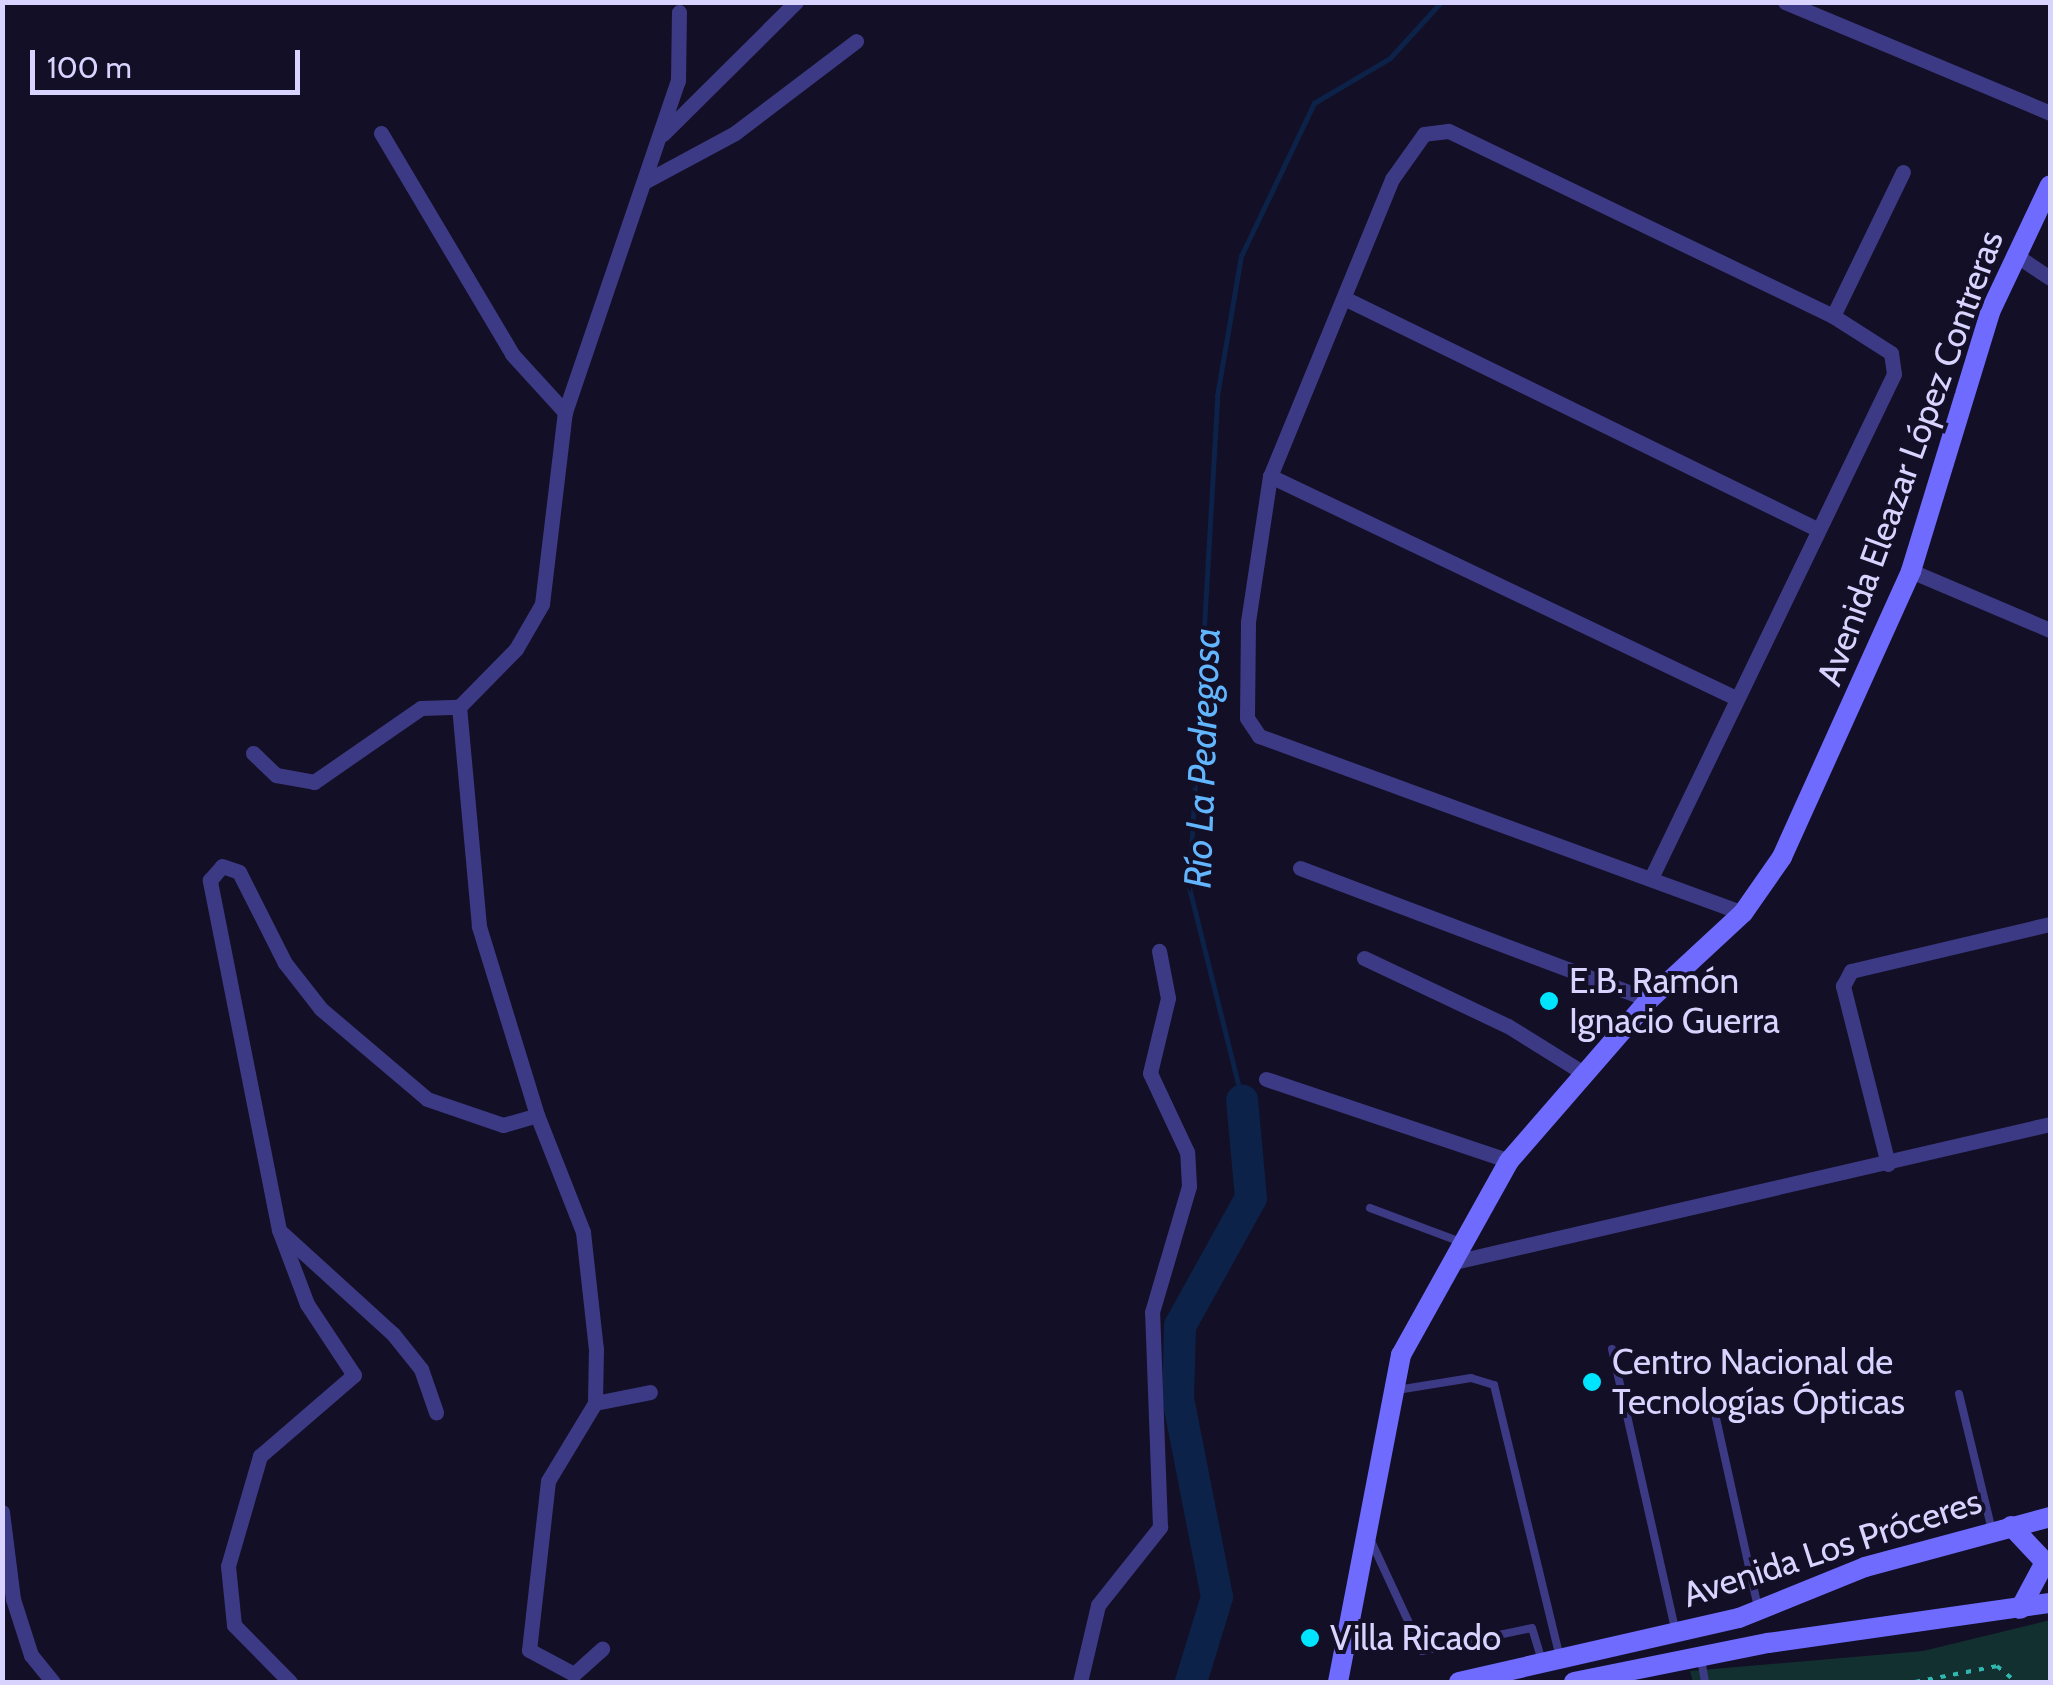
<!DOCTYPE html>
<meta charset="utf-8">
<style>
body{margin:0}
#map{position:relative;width:2053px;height:1685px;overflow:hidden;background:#130f26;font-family:Cabin,sans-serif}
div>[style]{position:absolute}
.green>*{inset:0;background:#12302f}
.stream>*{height:5px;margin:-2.5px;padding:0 2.5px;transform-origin:2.5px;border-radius:2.5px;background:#0c2248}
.river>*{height:32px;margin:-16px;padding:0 16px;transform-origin:16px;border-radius:16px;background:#0c2248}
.path>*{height:4px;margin-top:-2px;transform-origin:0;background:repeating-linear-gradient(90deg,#2fb8b0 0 5px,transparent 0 13px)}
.lane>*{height:8px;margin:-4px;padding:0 4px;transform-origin:4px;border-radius:4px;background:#3d3a85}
.street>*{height:15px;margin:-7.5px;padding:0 7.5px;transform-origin:7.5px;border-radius:7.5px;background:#3d3a85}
.secondary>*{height:20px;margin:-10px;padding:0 10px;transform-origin:10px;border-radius:10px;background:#6f6bff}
.dots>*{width:28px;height:28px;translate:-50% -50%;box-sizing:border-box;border:5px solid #130f26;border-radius:50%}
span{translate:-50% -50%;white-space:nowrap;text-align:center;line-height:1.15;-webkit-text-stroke:8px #130f26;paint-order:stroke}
.street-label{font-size:35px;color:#d9d4ff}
.poi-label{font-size:35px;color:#d9d4ff}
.left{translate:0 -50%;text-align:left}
.water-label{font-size:38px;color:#62b6ff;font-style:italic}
.frame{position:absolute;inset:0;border:5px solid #d9d4ff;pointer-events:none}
.scale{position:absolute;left:30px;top:50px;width:270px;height:45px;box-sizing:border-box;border:5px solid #d9d4ff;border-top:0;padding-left:12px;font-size:30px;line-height:35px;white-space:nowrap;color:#d9d4ff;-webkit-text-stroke:8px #130f26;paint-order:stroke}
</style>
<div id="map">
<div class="green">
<div style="clip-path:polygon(2050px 1620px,2050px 1682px,1693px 1682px,1690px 1671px,1923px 1651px)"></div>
</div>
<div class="stream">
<div style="left:1242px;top:1100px;width:219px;rotate:-104deg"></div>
<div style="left:1189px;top:887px;width:492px;rotate:-86.7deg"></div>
<div style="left:1217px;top:396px;width:142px;rotate:-80.3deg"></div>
<div style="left:1241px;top:256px;width:170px;rotate:-64.5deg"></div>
<div style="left:1314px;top:103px;width:88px;rotate:-30.6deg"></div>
<div style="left:1390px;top:58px;width:76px;rotate:-47.7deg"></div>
</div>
<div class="river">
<div style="left:1191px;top:1682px;width:89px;rotate:-73deg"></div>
<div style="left:1217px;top:1597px;width:202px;rotate:-101.1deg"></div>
<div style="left:1178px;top:1399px;width:73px;rotate:-88.4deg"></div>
<div style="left:1180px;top:1326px;width:146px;rotate:-61deg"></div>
<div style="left:1251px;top:1198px;width:98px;rotate:-95.2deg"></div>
</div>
<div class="path">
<div style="left:1915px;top:1682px;width:84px;rotate:-11deg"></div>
<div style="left:1997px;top:1666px;width:25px;rotate:40deg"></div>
</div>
<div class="lane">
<div style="left:1370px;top:1208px;width:97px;rotate:20.5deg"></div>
<div style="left:1612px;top:1349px;width:290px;rotate:77.3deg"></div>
<div style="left:1397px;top:1390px;width:75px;rotate:-9.2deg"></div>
<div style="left:1471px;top:1378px;width:24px;rotate:17deg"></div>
<div style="left:1494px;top:1385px;width:280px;rotate:76.4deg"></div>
<div style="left:1959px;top:1394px;width:140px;rotate:76.4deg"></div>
<div style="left:1712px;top:1400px;width:212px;rotate:77.5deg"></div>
<div style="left:1371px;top:1541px;width:121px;rotate:65.1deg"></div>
<div style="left:1422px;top:1651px;width:112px;rotate:-11.8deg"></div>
<div style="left:1532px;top:1628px;width:37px;rotate:73deg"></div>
<div style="left:1701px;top:1659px;width:23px;rotate:80deg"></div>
</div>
<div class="street">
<div style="left:1785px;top:2px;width:287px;rotate:22.7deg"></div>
<div style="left:381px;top:133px;width:257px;rotate:59.3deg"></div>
<div style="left:512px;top:354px;width:79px;rotate:47.6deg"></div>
<div style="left:663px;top:134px;width:187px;rotate:-44.8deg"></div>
<div style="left:646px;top:181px;width:101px;rotate:-28.3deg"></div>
<div style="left:735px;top:133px;width:152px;rotate:-37.2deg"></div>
<div style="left:2014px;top:254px;width:43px;rotate:33.7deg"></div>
<div style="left:1344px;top:298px;width:524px;rotate:26.03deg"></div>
<div style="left:1833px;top:316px;width:160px;rotate:-64.1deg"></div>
<div style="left:1270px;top:476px;width:516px;rotate:25.47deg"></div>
<div style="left:1911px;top:571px;width:151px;rotate:23deg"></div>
<div style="left:253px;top:753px;width:32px;rotate:44deg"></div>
<div style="left:276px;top:775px;width:39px;rotate:10deg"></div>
<div style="left:314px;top:782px;width:130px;rotate:-34.7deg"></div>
<div style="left:421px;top:708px;width:38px;rotate:-2deg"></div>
<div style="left:1300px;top:868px;width:373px;rotate:20.7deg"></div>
<div style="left:1652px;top:876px;width:557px;rotate:-64.26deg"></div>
<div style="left:1894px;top:374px;width:21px;rotate:-98deg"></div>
<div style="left:1891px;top:353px;width:69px;rotate:-147.5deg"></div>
<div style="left:1833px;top:316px;width:427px;rotate:-154.3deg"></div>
<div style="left:1448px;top:131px;width:24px;rotate:173deg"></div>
<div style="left:1424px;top:134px;width:55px;rotate:125.4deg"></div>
<div style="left:1392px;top:179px;width:321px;rotate:112.3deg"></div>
<div style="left:1270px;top:476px;width:148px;rotate:98.6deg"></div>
<div style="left:1248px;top:622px;width:96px;rotate:90.6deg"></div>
<div style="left:1247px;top:718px;width:22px;rotate:56deg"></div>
<div style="left:1259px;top:736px;width:515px;rotate:20.09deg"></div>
<div style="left:1364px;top:958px;width:159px;rotate:25.3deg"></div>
<div style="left:1508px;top:1026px;width:91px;rotate:31.9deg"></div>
<div style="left:1266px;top:1079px;width:256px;rotate:18.6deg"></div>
<div style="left:537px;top:1115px;width:126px;rotate:68.5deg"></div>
<div style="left:583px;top:1232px;width:118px;rotate:83.7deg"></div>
<div style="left:596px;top:1349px;width:54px;rotate:91.1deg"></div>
<div style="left:595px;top:1403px;width:91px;rotate:121.1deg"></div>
<div style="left:548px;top:1481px;width:170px;rotate:96.4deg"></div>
<div style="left:529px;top:1650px;width:51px;rotate:28.1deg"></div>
<div style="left:574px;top:1674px;width:38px;rotate:-42deg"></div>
<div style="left:1888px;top:1164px;width:184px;rotate:-104.2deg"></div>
<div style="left:1843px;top:986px;width:17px;rotate:-62deg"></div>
<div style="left:1851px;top:971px;width:204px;rotate:-13.3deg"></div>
<div style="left:282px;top:1233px;width:150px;rotate:42.3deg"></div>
<div style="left:393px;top:1334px;width:45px;rotate:51.3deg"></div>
<div style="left:421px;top:1369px;width:46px;rotate:70.8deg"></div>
<div style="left:1450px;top:1263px;width:616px;rotate:-13.04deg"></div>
<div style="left:595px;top:1403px;width:56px;rotate:-11.3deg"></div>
<div style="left:2px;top:1512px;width:88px;rotate:82.8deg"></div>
<div style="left:13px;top:1599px;width:59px;rotate:72.2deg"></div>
<div style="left:31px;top:1655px;width:35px;rotate:51deg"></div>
<div style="left:290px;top:1682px;width:80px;rotate:-134.5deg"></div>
<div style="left:234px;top:1625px;width:59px;rotate:-95.8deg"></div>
<div style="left:228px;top:1566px;width:115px;rotate:-73.8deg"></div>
<div style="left:260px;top:1456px;width:124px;rotate:-40.8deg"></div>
<div style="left:354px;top:1375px;width:85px;rotate:-123.5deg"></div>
<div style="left:307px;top:1304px;width:79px;rotate:-110.7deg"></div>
<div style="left:279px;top:1230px;width:357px;rotate:-101.2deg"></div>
<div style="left:210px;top:880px;width:18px;rotate:-49deg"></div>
<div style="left:222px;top:866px;width:18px;rotate:19deg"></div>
<div style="left:239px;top:872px;width:102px;rotate:63.2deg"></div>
<div style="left:285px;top:963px;width:58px;rotate:52deg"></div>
<div style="left:321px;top:1009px;width:139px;rotate:40.3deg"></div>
<div style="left:427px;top:1099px;width:80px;rotate:18.9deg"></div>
<div style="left:503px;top:1125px;width:35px;rotate:-16deg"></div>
<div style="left:537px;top:1115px;width:198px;rotate:-107.1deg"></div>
<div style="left:479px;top:926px;width:220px;rotate:-95.2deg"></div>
<div style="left:459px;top:707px;width:81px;rotate:-45.5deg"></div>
<div style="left:516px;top:649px;width:52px;rotate:-60deg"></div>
<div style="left:542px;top:604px;width:193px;rotate:-83.2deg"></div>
<div style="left:565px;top:412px;width:350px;rotate:-71.2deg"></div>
<div style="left:678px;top:81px;width:69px;rotate:-89.2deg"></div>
<div style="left:1080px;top:1682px;width:79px;rotate:-76.8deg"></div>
<div style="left:1098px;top:1605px;width:100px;rotate:-51.5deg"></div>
<div style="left:1160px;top:1527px;width:215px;rotate:-92.1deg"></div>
<div style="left:1152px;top:1312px;width:131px;rotate:-73.6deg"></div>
<div style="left:1189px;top:1186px;width:34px;rotate:-93deg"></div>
<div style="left:1187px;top:1152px;width:87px;rotate:-115.1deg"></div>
<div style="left:1150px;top:1073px;width:77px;rotate:-76.5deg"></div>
<div style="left:1168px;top:998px;width:48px;rotate:-100.8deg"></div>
</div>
<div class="secondary">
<div style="left:2011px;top:1526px;width:50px;rotate:46.6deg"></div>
<div style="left:2045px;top:1562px;width:53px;rotate:118deg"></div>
<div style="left:1338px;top:1682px;width:333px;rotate:-79.1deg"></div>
<div style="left:1401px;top:1355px;width:222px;rotate:-60.9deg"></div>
<div style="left:1509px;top:1161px;width:213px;rotate:-49deg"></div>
<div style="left:1649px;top:1000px;width:128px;rotate:-42.8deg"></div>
<div style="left:1743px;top:913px;width:68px;rotate:-55.1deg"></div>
<div style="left:1782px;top:857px;width:314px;rotate:-65.7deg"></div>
<div style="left:1911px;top:571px;width:271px;rotate:-73deg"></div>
<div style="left:1990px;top:312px;width:140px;rotate:-64.7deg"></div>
<div style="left:1459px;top:1682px;width:287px;rotate:-12.9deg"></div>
<div style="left:1739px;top:1618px;width:136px;rotate:-22deg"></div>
<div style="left:1865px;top:1567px;width:192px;rotate:-15.1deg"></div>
<div style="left:1574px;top:1682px;width:198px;rotate:-11.4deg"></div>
<div style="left:1768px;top:1643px;width:285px;rotate:-8.1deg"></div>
</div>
<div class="dots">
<div style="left:1549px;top:1001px;background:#00e5ff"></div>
<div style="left:1592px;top:1382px;background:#00e5ff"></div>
<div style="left:1310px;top:1638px;background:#00e5ff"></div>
</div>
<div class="street-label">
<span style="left:1910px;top:458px;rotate:-70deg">Avenida Eleazar López Contreras</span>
<span style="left:1832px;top:1548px;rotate:-18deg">Avenida Los Próceres</span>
</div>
<div class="poi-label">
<span class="left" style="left:1569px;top:1001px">E.B. Ramón<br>Ignacio Guerra</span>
<span class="left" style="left:1612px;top:1382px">Centro Nacional de<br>Tecnologías Ópticas</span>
<span class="left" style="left:1330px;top:1638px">Villa Ricado</span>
</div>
<div class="water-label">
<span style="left:1202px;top:758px;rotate:-88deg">Río La Pedregosa</span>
</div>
<div class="frame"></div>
<div class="scale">100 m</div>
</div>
